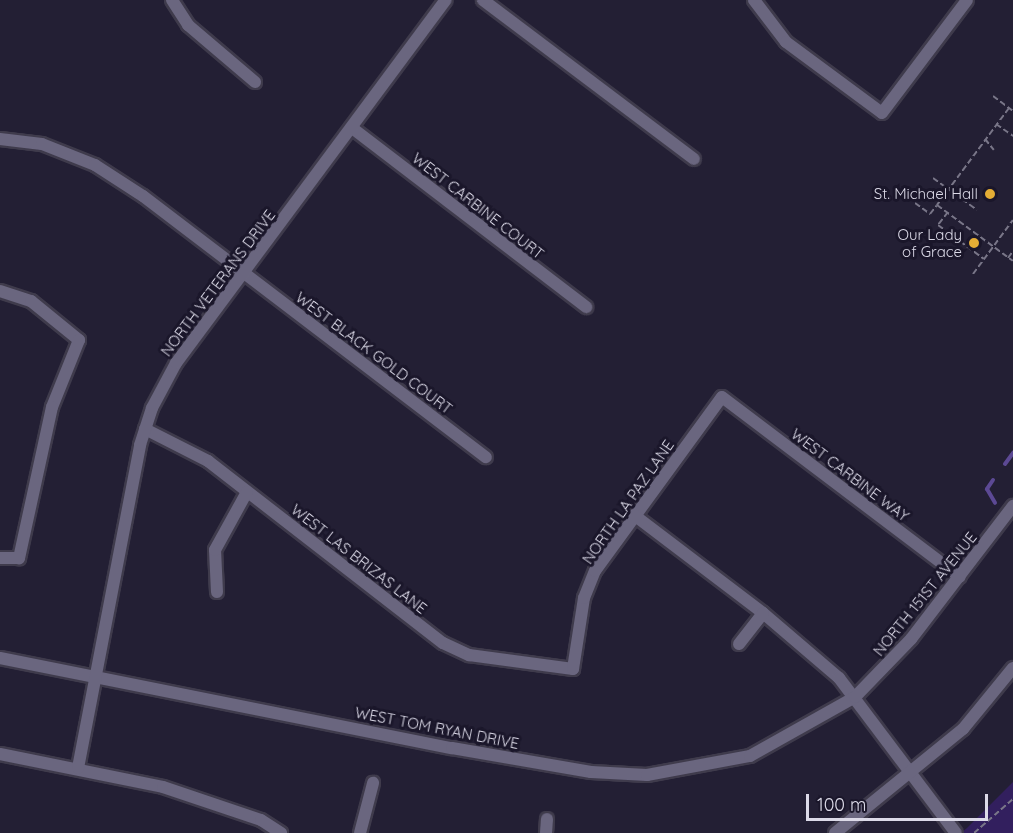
<!DOCTYPE html>
<style>
body{margin:0}
#map{position:relative;width:1013px;height:833px;overflow:hidden;background:#231f34;font-family:Quicksand,sans-serif}
div>[style]{position:absolute}
.green>*{inset:0;background:#321f5e}
.stream>*{height:4px;margin:-2px;padding:0 2px;transform-origin:2px;border-radius:2px;background:#5c4994}
.path>*{height:2px;margin-top:-1px;transform-origin:0;background:repeating-linear-gradient(90deg,#797688 0 6px,transparent 0 9px)}
.roads{filter:drop-shadow(2px 0 #3f3b4c) drop-shadow(-2px 0 #3f3b4c) drop-shadow(0 2px #3f3b4c) drop-shadow(0 -2px #3f3b4c)}
.minor>*{height:12px;margin:-6px;padding:0 6px;transform-origin:6px;border-radius:6px;background:#6a667f}
.dots>*{width:16px;height:16px;translate:-50% -50%;box-sizing:border-box;border:3px solid #1a162a;border-radius:50%}
span{translate:-50% -50%;white-space:nowrap;text-align:center;line-height:1.15;-webkit-text-stroke:6px #1a162a;paint-order:stroke}
.poi-label{font-size:15px;color:#dcdae8}
.right{translate:-100% -50%;text-align:right}
.street-label{font-size:15px;color:#dcdae8}
.scale{position:absolute;left:806px;top:794px;width:182px;height:27px;box-sizing:border-box;border:3px solid #dcdae8;border-top:0;padding-left:8px;font-size:18px;line-height:21px;white-space:nowrap;color:#dcdae8;-webkit-text-stroke:4px #1a162a;paint-order:stroke}
</style>
<div id="map">
<div class="green">
<div style="clip-path:polygon(1013px 782px,1013px 833px,961px 833px,967px 828px)"></div>
</div>
<div class="stream">
<div style="left:1005px;top:464px;width:14px;rotate:-54deg"></div>
<div style="left:993px;top:480px;width:11px;rotate:124deg"></div>
<div style="left:987px;top:489px;width:16px;rotate:60deg"></div>
</div>
<div class="path">
<div style="left:993px;top:96px;width:25px;rotate:37deg"></div>
<div style="left:1009px;top:108px;width:121px;rotate:126.6deg"></div>
<div style="left:937px;top:205px;width:94px;rotate:36.4deg"></div>
<div style="left:996px;top:124px;width:21px;rotate:35deg"></div>
<div style="left:985px;top:139px;width:14px;rotate:51deg"></div>
<div style="left:933px;top:178px;width:54px;rotate:36deg"></div>
<div style="left:915px;top:203px;width:19px;rotate:36deg"></div>
<div style="left:930px;top:214px;width:11px;rotate:-52deg"></div>
<div style="left:948px;top:212px;width:16px;rotate:128deg"></div>
<div style="left:938px;top:225px;width:57px;rotate:36.5deg"></div>
<div style="left:1008px;top:258px;width:9px;rotate:-54deg"></div>
<div style="left:973px;top:274px;width:67px;rotate:-53.5deg"></div>
<div style="left:974px;top:833px;width:52px;rotate:-41.1deg"></div>
</div>
<div class="roads">
<div class="minor">
<div style="left:172px;top:0;width:30px;rotate:57deg"></div>
<div style="left:188px;top:25px;width:88px;rotate:40.4deg"></div>
<div style="left:483px;top:0;width:264px;rotate:37deg"></div>
<div style="left:754px;top:0;width:53px;rotate:52.7deg"></div>
<div style="left:786px;top:42px;width:119px;rotate:36.5deg"></div>
<div style="left:882px;top:113px;width:141px;rotate:-53deg"></div>
<div style="left:352px;top:128px;width:295px;rotate:37.4deg"></div>
<div style="left:0;top:139px;width:42px;rotate:6.8deg"></div>
<div style="left:42px;top:144px;width:57px;rotate:21.6deg"></div>
<div style="left:95px;top:165px;width:57px;rotate:32.9deg"></div>
<div style="left:143px;top:196px;width:431px;rotate:37.3deg"></div>
<div style="left:0;top:291px;width:33px;rotate:18deg"></div>
<div style="left:31px;top:301px;width:62px;rotate:39.1deg"></div>
<div style="left:79px;top:340px;width:72px;rotate:111.9deg"></div>
<div style="left:52px;top:407px;width:155px;rotate:102.3deg"></div>
<div style="left:19px;top:558px;width:19px;rotate:180deg"></div>
<div style="left:145px;top:429px;width:71px;rotate:26.9deg"></div>
<div style="left:208px;top:461px;width:297px;rotate:37.8deg"></div>
<div style="left:443px;top:643px;width:29px;rotate:25deg"></div>
<div style="left:469px;top:655px;width:105px;rotate:7.7deg"></div>
<div style="left:573px;top:669px;width:72px;rotate:-81.2deg"></div>
<div style="left:584px;top:598px;width:29px;rotate:-68deg"></div>
<div style="left:595px;top:571px;width:215px;rotate:-53.9deg"></div>
<div style="left:722px;top:397px;width:298px;rotate:37.1deg"></div>
<div style="left:634px;top:515px;width:162px;rotate:37.2deg"></div>
<div style="left:763px;top:613px;width:100px;rotate:40.5deg"></div>
<div style="left:839px;top:678px;width:194px;rotate:53deg"></div>
<div style="left:217px;top:592px;width:42px;rotate:-92.7deg"></div>
<div style="left:215px;top:550px;width:66px;rotate:-61.1deg"></div>
<div style="left:739px;top:644px;width:39px;rotate:-52deg"></div>
<div style="left:0;top:658px;width:461px;rotate:11.3deg"></div>
<div style="left:452px;top:748px;width:141px;rotate:9.8deg"></div>
<div style="left:591px;top:772px;width:56px;rotate:3.1deg"></div>
<div style="left:647px;top:775px;width:105px;rotate:-10.5deg"></div>
<div style="left:750px;top:756px;width:120px;rotate:-29.3deg"></div>
<div style="left:855px;top:697px;width:81px;rotate:-46deg"></div>
<div style="left:911px;top:639px;width:168px;rotate:-52.5deg"></div>
<div style="left:0;top:754px;width:166px;rotate:11.4deg"></div>
<div style="left:163px;top:787px;width:103px;rotate:18.6deg"></div>
<div style="left:261px;top:820px;width:24px;rotate:33deg"></div>
<div style="left:78px;top:768px;width:329px;rotate:-79.1deg"></div>
<div style="left:140px;top:445px;width:39px;rotate:-72deg"></div>
<div style="left:152px;top:408px;width:51px;rotate:-61.9deg"></div>
<div style="left:176px;top:363px;width:452px;rotate:-53.4deg"></div>
<div style="left:360px;top:833px;width:52px;rotate:-75.4deg"></div>
<div style="left:546px;top:833px;width:14px;rotate:-86deg"></div>
<div style="left:835px;top:833px;width:165px;rotate:-39.1deg"></div>
<div style="left:963px;top:729px;width:79px;rotate:-50.7deg"></div>
</div>
</div>
<div class="dots">
<div style="left:990px;top:194px;background:#e4ad35"></div>
<div style="left:974px;top:243px;background:#e4ad35"></div>
</div>
<div class="poi-label">
<span class="right" style="left:978px;top:194px">St. Michael Hall</span>
<span class="right" style="left:962px;top:243px">Our Lady<br>of Grace</span>
</div>
<div class="street-label">
<span style="left:478px;top:206px;rotate:38deg">WEST CARBINE COURT</span>
<span style="left:218px;top:283px;rotate:-53deg">NORTH VETERANS DRIVE</span>
<span style="left:374px;top:353px;rotate:37deg">WEST BLACK GOLD COURT</span>
<span style="left:850px;top:475px;rotate:37deg">WEST CARBINE WAY</span>
<span style="left:628px;top:502px;rotate:-55deg">NORTH LA PAZ LANE</span>
<span style="left:359px;top:559px;rotate:38deg">WEST LAS BRIZAS LANE</span>
<span style="left:925px;top:594px;rotate:-51deg">NORTH 151ST AVENUE</span>
<span style="left:437px;top:728px;rotate:11deg">WEST TOM RYAN DRIVE</span>
</div>
<div class="scale">100 m</div>
</div>
